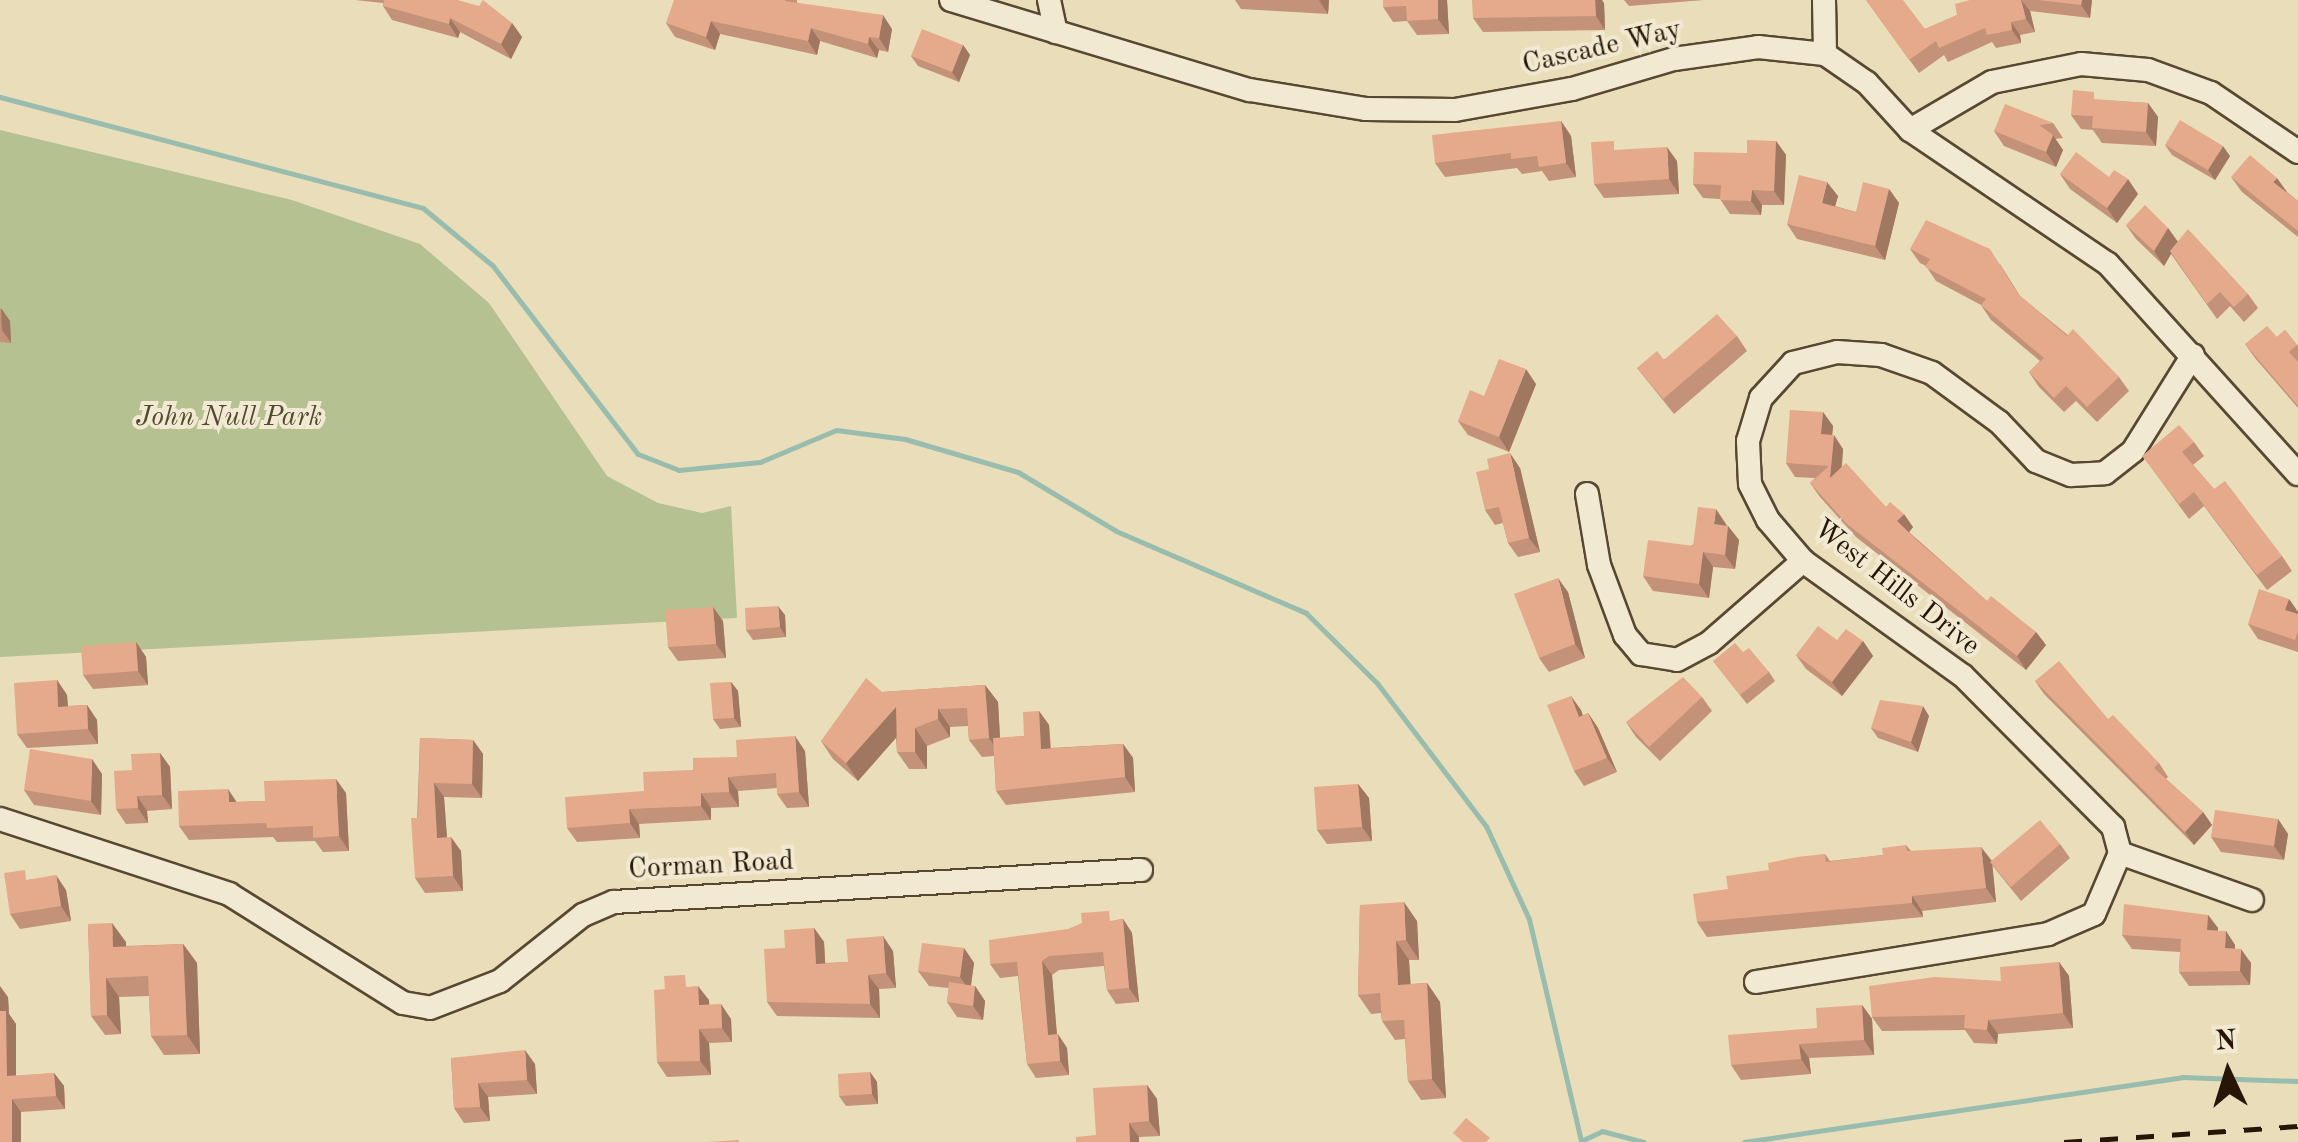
<!DOCTYPE html>
<style>
body{margin:0}
#map{position:relative;width:2298px;height:1142px;overflow:hidden;background:#eaddb9;font-family:"Old Standard TT",serif}
div>[style]{position:absolute}
.green>*{inset:0;background:#b5c190}
.stream>*{height:5px;margin:-2.5px;padding:0 2.5px;transform-origin:2.5px;border-radius:2.5px;background:#98bcad}
.roads{filter:drop-shadow(2px 0 #584832) drop-shadow(-2px 0 #584832) drop-shadow(0 2px #584832) drop-shadow(0 -2px #584832)}
.minor>*{height:22px;margin:-11px;padding:0 11px;transform-origin:11px;border-radius:11px;background:#f1e9d2}
.rail>*{height:5px;margin-top:-2.5px;transform-origin:0;background:repeating-linear-gradient(90deg,#271605 0 18px,transparent 0 36px)}
.wall>*{inset:0;background:#c49278}
.shaded-wall>*{inset:0;background:#a07761}
.building>*{inset:0;background:#e4aa8b}
span{translate:-50% -50%;white-space:nowrap;text-align:center;line-height:1.15;-webkit-text-stroke:8px #f1e9d2;paint-order:stroke}
.street-label{font-size:28px;color:#271605}
.park-label{font-size:28px;color:#52492f;font-style:italic}
.north{position:absolute;left:2178px;top:1022px;width:100px;height:100px;-webkit-text-stroke:8px #f1e9d2;paint-order:stroke;rotate:356deg;font-size:28px;font-weight:700;line-height:40px;text-align:center;color:#271605}
.north::after{content:'';display:block;margin:auto;width:35px;height:45px;background:#271605;clip-path:polygon(50% 0,100% 100%,50% 72%,0 100%)}
</style>
<div id="map">
<div class="green">
<div style="clip-path:polygon(0 130px,292px 200px,420px 244px,489px 303px,607px 476px,658px 503px,702px 513px,731px 506px,737px 618px,0 657px)"></div>
</div>
<div class="stream">
<div style="left:0;top:97px;width:437px;rotate:14.7deg"></div>
<div style="left:423px;top:208px;width:91px;rotate:39.6deg"></div>
<div style="left:493px;top:266px;width:237px;rotate:52.4deg"></div>
<div style="left:638px;top:454px;width:44px;rotate:21.3deg"></div>
<div style="left:679px;top:470px;width:81px;rotate:-5.6deg"></div>
<div style="left:760px;top:462px;width:82px;rotate:-22.8deg"></div>
<div style="left:836px;top:430px;width:70px;rotate:7.4deg"></div>
<div style="left:905px;top:439px;width:118px;rotate:16.3deg"></div>
<div style="left:1018px;top:472px;width:114px;rotate:31deg"></div>
<div style="left:1116px;top:531px;width:207px;rotate:23.3deg"></div>
<div style="left:1306px;top:613px;width:100px;rotate:44.6deg"></div>
<div style="left:1377px;top:683px;width:180px;rotate:52.7deg"></div>
<div style="left:1486px;top:826px;width:102px;rotate:65.2deg"></div>
<div style="left:1529px;top:919px;width:227px;rotate:76.8deg"></div>
<div style="left:1581px;top:1141px;width:23px;rotate:-25deg"></div>
<div style="left:1602px;top:1131px;width:43px;rotate:14.7deg"></div>
<div style="left:1744px;top:1142px;width:443px;rotate:-8.4deg"></div>
<div style="left:2182px;top:1077px;width:116px;rotate:2deg"></div>
</div>
<div class="roads">
<div class="minor">
<div style="left:951px;top:0;width:312px;rotate:16.8deg"></div>
<div style="left:1250px;top:90px;width:118px;rotate:9.3deg"></div>
<div style="left:1366px;top:109px;width:89px;rotate:0.6deg"></div>
<div style="left:1455px;top:110px;width:119px;rotate:-10.2deg"></div>
<div style="left:1572px;top:89px;width:106px;rotate:-16.4deg"></div>
<div style="left:1674px;top:59px;width:85px;rotate:-8.1deg"></div>
<div style="left:1758px;top:47px;width:67px;rotate:6deg"></div>
<div style="left:1825px;top:54px;width:51px;rotate:34.6deg"></div>
<div style="left:1867px;top:83px;width:64px;rotate:47.5deg"></div>
<div style="left:1910px;top:130px;width:239px;rotate:34.1deg"></div>
<div style="left:2108px;top:264px;width:283px;rotate:47.9deg"></div>
<div style="left:1049px;top:0;width:33px;rotate:78deg"></div>
<div style="left:1824px;top:0;width:54px;rotate:88.9deg"></div>
<div style="left:1910px;top:130px;width:95px;rotate:-30.3deg"></div>
<div style="left:1992px;top:82px;width:91px;rotate:-11.4deg"></div>
<div style="left:2081px;top:64px;width:67px;rotate:5.1deg"></div>
<div style="left:2148px;top:70px;width:67px;rotate:20.1deg"></div>
<div style="left:2211px;top:93px;width:105px;rotate:34.1deg"></div>
<div style="left:1587px;top:494px;width:72px;rotate:80.4deg"></div>
<div style="left:1599px;top:565px;width:75px;rotate:69.6deg"></div>
<div style="left:1625px;top:635px;width:25px;rotate:50deg"></div>
<div style="left:1641px;top:654px;width:36px;rotate:9deg"></div>
<div style="left:1677px;top:660px;width:36px;rotate:-28deg"></div>
<div style="left:1709px;top:643px;width:125px;rotate:-41.1deg"></div>
<div style="left:0;top:819px;width:241px;rotate:18.1deg"></div>
<div style="left:229px;top:894px;width:205px;rotate:32.1deg"></div>
<div style="left:403px;top:1003px;width:27px;rotate:10deg"></div>
<div style="left:430px;top:1008px;width:75px;rotate:-21.1deg"></div>
<div style="left:500px;top:981px;width:106px;rotate:-38.5deg"></div>
<div style="left:583px;top:915px;width:34px;rotate:-23deg"></div>
<div style="left:614px;top:902px;width:528px;rotate:-3.47deg"></div>
<div style="left:2120px;top:853px;width:140px;rotate:19.6deg"></div>
<div style="left:1756px;top:982px;width:296px;rotate:-9.3deg"></div>
<div style="left:2048px;top:934px;width:50px;rotate:-23.5deg"></div>
<div style="left:2094px;top:914px;width:66px;rotate:-66.9deg"></div>
<div style="left:2120px;top:853px;width:27px;rotate:-105deg"></div>
<div style="left:2113px;top:827px;width:213px;rotate:-134.8deg"></div>
<div style="left:1963px;top:676px;width:197px;rotate:-144.3deg"></div>
<div style="left:1803px;top:561px;width:54px;rotate:-130.5deg"></div>
<div style="left:1768px;top:520px;width:40px;rotate:-116.6deg"></div>
<div style="left:1750px;top:484px;width:43px;rotate:-92.7deg"></div>
<div style="left:1748px;top:441px;width:45px;rotate:-73.2deg"></div>
<div style="left:1761px;top:398px;width:47px;rotate:-47.6deg"></div>
<div style="left:1793px;top:363px;width:45px;rotate:-14deg"></div>
<div style="left:1837px;top:352px;width:44px;rotate:3.9deg"></div>
<div style="left:1881px;top:355px;width:54px;rotate:19.4deg"></div>
<div style="left:1932px;top:373px;width:83px;rotate:36.2deg"></div>
<div style="left:1999px;top:422px;width:54px;rotate:46.5deg"></div>
<div style="left:2036px;top:461px;width:38px;rotate:22deg"></div>
<div style="left:2071px;top:475px;width:34px;rotate:-3deg"></div>
<div style="left:2105px;top:473px;width:36px;rotate:-38deg"></div>
<div style="left:2133px;top:451px;width:113px;rotate:-58deg"></div>
</div>
</div>
<div class="rail">
<div style="left:2064px;top:1142px;width:235px;rotate:-3.9deg"></div>
</div>
<div class="wall">
<div style="clip-path:polygon(355px 0,457px 0,512px 23px,522px 37px,511px 59px,460px 32px,458px 38px,392px 20px,383px 6px,383px 3px)"></div>
<div style="clip-path:polygon(756px 0,797px 0,797px 3px,892px 29px,888px 52px,879px 50px,877px 58px,820px 41px,817px 55px,720px 34px,715px 50px,675px 37px,666px 23px)"></div>
<div style="clip-path:polygon(1235px 0,1329px 0,1328px 14px,1241px 9px)"></div>
<div style="clip-path:polygon(1447px 0,1449px 34px,1417px 35px,1407px 21px,1393px 22px,1383px 7px)"></div>
<div style="clip-path:polygon(1624px 0,1704px 0,1629px 6px)"></div>
<div style="clip-path:polygon(1866px 0,1925px 29px,1957px 15px,1970px 0,2092px 0,2090px 18px,2030px 11px,2035px 32px,2020px 35px,2021px 43px,1996px 48px,1992px 42px,1948px 62px,1944px 55px,1919px 73px)"></div>
<div style="clip-path:polygon(1604px 3px,1605px 30px,1483px 32px,1473px 18px)"></div>
<div style="clip-path:polygon(963px 45px,970px 55px,959px 82px,918px 66px,911px 56px)"></div>
<div style="clip-path:polygon(2100px 100px,2148px 103px,2158px 117px,2156px 146px,2102px 143px,2093px 130px,2081px 129px,2071px 115px)"></div>
<div style="clip-path:polygon(1561px 121px,1571px 136px,1576px 177px,1549px 181px,1542px 171px,1522px 174px,1517px 168px,1445px 177px,1435px 163px)"></div>
<div style="clip-path:polygon(2053px 123px,2063px 138px,2055px 139px,2063px 150px,2056px 167px,2004px 146px,1994px 131px)"></div>
<div style="clip-path:polygon(1776px 141px,1786px 155px,1784px 205px,1762px 205px,1761px 215px,1730px 214px,1720px 199px,1703px 198px,1693px 184px,1747px 153px)"></div>
<div style="clip-path:polygon(2165px 145px,2230px 156px,2215px 180px,2172px 155px)"></div>
<div style="clip-path:polygon(1677px 161px,1679px 194px,1604px 198px,1594px 184px)"></div>
<div style="clip-path:polygon(2060px 174px,2109px 177px,2138px 194px,2117px 223px,2070px 189px)"></div>
<div style="clip-path:polygon(2231px 177px,2287px 192px,2298px 201px,2298px 237px,2242px 192px)"></div>
<div style="clip-path:polygon(1889px 189px,1899px 203px,1885px 260px,1797px 239px,1787px 224px,1838px 196px,1835px 206px,1856px 212px)"></div>
<div style="clip-path:polygon(2126px 225px,2168px 228px,2178px 242px,2248px 294px,2258px 308px,2244px 322px,2230px 306px,2217px 319px,2171px 254px,2164px 266px,2136px 239px)"></div>
<div style="clip-path:polygon(1910px 249px,2000px 264px,2020px 296px,2119px 377px,2129px 391px,2097px 422px,2076px 401px,2064px 412px,2039px 387px,2029px 372px,2040px 361px,1991px 320px,1981px 305px,1936px 281px,1926px 266px,1920px 263px)"></div>
<div style="clip-path:polygon(0 308px,10px 321px,11px 343px,0 342px)"></div>
<div style="clip-path:polygon(2285px 330px,2298px 346px,2298px 408px,2255px 358px,2245px 344px,2277px 337px)"></div>
<div style="clip-path:polygon(1737px 336px,1747px 351px,1674px 414px,1637px 368px)"></div>
<div style="clip-path:polygon(1536px 384px,1509px 452px,1468px 435px,1458px 421px)"></div>
<div style="clip-path:polygon(1823px 412px,1833px 426px,1832px 435px,1843px 449px,1842px 468px,1886px 507px,1913px 527px,1909px 532px,1987px 601px,2036px 632px,2046px 645px,2026px 670px,1856px 537px,1820px 497px,1810px 483px,1815px 478px,1795px 477px,1786px 463px)"></div>
<div style="clip-path:polygon(2194px 442px,2204px 456px,2193px 465px,2214px 489px,2282px 556px,2292px 571px,2267px 590px,2204px 506px,2189px 519px,2153px 470px)"></div>
<div style="clip-path:polygon(1520px 468px,1540px 552px,1518px 557px,1508px 543px,1503px 523px,1495px 525px,1485px 510px)"></div>
<div style="clip-path:polygon(1726px 524px,1739px 540px,1735px 569px,1713px 567px,1709px 598px,1653px 591px,1643px 576px)"></div>
<div style="clip-path:polygon(1568px 592px,1585px 658px,1549px 672px,1539px 658px)"></div>
<div style="clip-path:polygon(2289px 599px,2298px 612px,2298px 652px,2258px 639px,2248px 624px)"></div>
<div style="clip-path:polygon(785px 615px,786px 637px,753px 640px,746px 630px)"></div>
<div style="clip-path:polygon(723px 621px,726px 658px,678px 661px,668px 647px)"></div>
<div style="clip-path:polygon(1837px 640px,1863px 641px,1873px 656px,1842px 696px,1806px 669px,1796px 655px)"></div>
<div style="clip-path:polygon(136px 642px,146px 657px,148px 685px,93px 689px,83px 675px)"></div>
<div style="clip-path:polygon(1743px 652px,1769px 672px,1775px 681px,1747px 704px,1713px 661px)"></div>
<div style="clip-path:polygon(57px 680px,67px 695px,68px 706px,87px 705px,97px 720px,98px 744px,27px 748px,17px 734px)"></div>
<div style="clip-path:polygon(2035px 681px,2108px 719px,2159px 763px,2168px 777px,2166px 779px,2203px 812px,2212px 825px,2194px 845px,2044px 694px)"></div>
<div style="clip-path:polygon(731px 682px,738px 691px,741px 727px,720px 729px,713px 719px)"></div>
<div style="clip-path:polygon(985px 685px,998px 702px,1000px 738px,1024px 736px,1039px 711px,1049px 725px,1051px 748px,1123px 744px,1133px 758px,1135px 792px,1006px 805px,996px 791px,994px 756px,982px 757px,969px 740px,968px 726px,950px 727px,950px 737px,927px 746px,927px 769px,909px 769px,897px 752px,896px 738px,858px 781px,833px 759px,821px 741px,882px 692px)"></div>
<div style="clip-path:polygon(1571px 696px,1583px 716px,1588px 713px,1598px 728px,1617px 772px,1584px 786px,1574px 771px)"></div>
<div style="clip-path:polygon(1702px 697px,1712px 711px,1660px 761px,1636px 737px,1626px 722px)"></div>
<div style="clip-path:polygon(1929px 716px,1918px 752px,1878px 738px,1871px 728px)"></div>
<div style="clip-path:polygon(420px 738px,473px 740px,483px 754px,482px 798px,444px 797px,447px 837px,461px 851px,463px 891px,425px 893px,415px 878px)"></div>
<div style="clip-path:polygon(805px 751px,809px 807px,787px 808px,777px 794px,777px 788px,738px 791px,739px 807px,711px 808px,711px 820px,639px 824px,640px 838px,577px 842px,567px 828px,693px 770px)"></div>
<div style="clip-path:polygon(160px 753px,170px 767px,172px 809px,147px 811px,148px 823px,126px 824px,116px 809px,132px 770px)"></div>
<div style="clip-path:polygon(102px 774px,101px 815px,34px 805px,24px 790px)"></div>
<div style="clip-path:polygon(1358px 784px,1369px 798px,1372px 841px,1327px 844px,1317px 830px)"></div>
<div style="clip-path:polygon(346px 793px,349px 851px,323px 852px,315px 841px,277px 842px,273px 837px,189px 840px,179px 826px,237px 802px,265px 801px)"></div>
<div style="clip-path:polygon(2278px 819px,2288px 834px,2284px 860px,2221px 852px,2211px 837px)"></div>
<div style="clip-path:polygon(2060px 844px,2070px 858px,2021px 901px,1992px 865px,1996px 902px,1922px 911px,1923px 917px,1707px 937px,1697px 922px,1728px 889px,1825px 854px,1830px 861px,1883px 855px,1906px 845px,1911px 851px,1991px 861px)"></div>
<div style="clip-path:polygon(31px 879px,66px 890px,71px 921px,20px 929px,10px 914px)"></div>
<div style="clip-path:polygon(1360px 905px,1417px 921px,1419px 960px,1409px 960px,1410px 984px,1427px 983px,1440px 1002px,1446px 1098px,1421px 1100px,1408px 1081px,1405px 1039px,1395px 1040px,1382px 1021px,1381px 1013px,1371px 1014px,1358px 995px)"></div>
<div style="clip-path:polygon(2208px 915px,2218px 928px,2218px 931px,2226px 931px,2235px 945px,2235px 949px,2251px 963px,2250px 985px,2189px 986px,2179px 972px,2180px 952px,2132px 949px,2122px 935px)"></div>
<div style="clip-path:polygon(1123px 919px,1132px 933px,1139px 1002px,1116px 1004px,1107px 990px,1104px 966px,1059px 970px,1052px 975px,1057px 1034px,1067px 1048px,1069px 1075px,1036px 1078px,1027px 1064px,1018px 976px,1000px 978px,990px 964px,1116px 920px)"></div>
<div style="clip-path:polygon(88px 924px,126px 942px,126px 946px,183px 944px,197px 963px,200px 1054px,164px 1055px,151px 1036px,149px 996px,119px 997px,121px 1034px,105px 1035px,91px 1016px)"></div>
<div style="clip-path:polygon(814px 928px,824px 942px,825px 963px,848px 962px,893px 951px,896px 988px,879px 989px,880px 1018px,777px 1016px,767px 1002px,785px 948px)"></div>
<div style="clip-path:polygon(964px 948px,974px 963px,971px 986px,975px 986px,985px 1001px,983px 1020px,957px 1017px,947px 1002px,949px 988px,929px 986px,918px 971px)"></div>
<div style="clip-path:polygon(2059px 962px,2069px 976px,2073px 1028px,1998px 1034px,1997px 1044px,1974px 1043px,1965px 1030px,1882px 1031px,1872px 1017px,2001px 981px)"></div>
<div style="clip-path:polygon(693px 986px,709px 1000px,709px 1005px,731px 1019px,732px 1042px,709px 1043px,711px 1075px,667px 1077px,657px 1062px)"></div>
<div style="clip-path:polygon(8px 997px,9px 1014px,16px 1024px,16px 1076px,54px 1073px,64px 1086px,65px 1109px,21px 1112px,21px 1142px,0 1142px)"></div>
<div style="clip-path:polygon(1862px 1005px,1872px 1019px,1874px 1055px,1809px 1058px,1811px 1074px,1741px 1080px,1731px 1065px,1817px 1028px)"></div>
<div style="clip-path:polygon(451px 1058px,535px 1064px,537px 1094px,488px 1097px,490px 1121px,464px 1123px,454px 1108px)"></div>
<div style="clip-path:polygon(870px 1072px,877px 1082px,878px 1104px,846px 1106px,839px 1096px)"></div>
<div style="clip-path:polygon(1147px 1085px,1157px 1099px,1160px 1136px,1139px 1137px,1139px 1142px,1076px 1142px,1096px 1135px)"></div>
</div>
<div class="shaded-wall">
<div style="clip-path:polygon(1319px 0,1329px 0,1328px 14px)"></div>
<div style="clip-path:polygon(1438px 0,1447px 0,1449px 34px,1438px 19px)"></div>
<div style="clip-path:polygon(1595px 0,1602px 0,1604px 3px,1605px 30px,1596px 16px)"></div>
<div style="clip-path:polygon(2021px 0,2030px 11px,2035px 32px,2026px 19px)"></div>
<div style="clip-path:polygon(2082px 0,2092px 0,2090px 18px,2081px 5px)"></div>
<div style="clip-path:polygon(883px 15px,892px 29px,888px 52px,879px 38px)"></div>
<div style="clip-path:polygon(450px 18px,460px 32px,458px 38px,449px 24px)"></div>
<div style="clip-path:polygon(711px 21px,720px 34px,715px 50px,706px 37px)"></div>
<div style="clip-path:polygon(2011px 22px,2020px 35px,2021px 43px,2012px 30px)"></div>
<div style="clip-path:polygon(512px 23px,522px 37px,511px 59px,501px 44px)"></div>
<div style="clip-path:polygon(811px 28px,820px 41px,817px 55px,808px 41px)"></div>
<div style="clip-path:polygon(869px 37px,879px 50px,877px 58px,868px 44px)"></div>
<div style="clip-path:polygon(963px 45px,970px 55px,959px 82px,952px 72px)"></div>
<div style="clip-path:polygon(2148px 103px,2158px 117px,2156px 146px,2146px 132px)"></div>
<div style="clip-path:polygon(1561px 121px,1571px 136px,1576px 177px,1566px 163px)"></div>
<div style="clip-path:polygon(2053px 135px,2063px 150px,2056px 167px,2046px 152px)"></div>
<div style="clip-path:polygon(1776px 141px,1786px 155px,1784px 205px,1774px 191px)"></div>
<div style="clip-path:polygon(2223px 146px,2230px 156px,2215px 180px,2208px 170px)"></div>
<div style="clip-path:polygon(1667px 147px,1677px 161px,1679px 194px,1669px 179px)"></div>
<div style="clip-path:polygon(2277px 178px,2287px 192px,2283px 197px,2273px 182px)"></div>
<div style="clip-path:polygon(2128px 179px,2138px 194px,2117px 223px,2107px 208px)"></div>
<div style="clip-path:polygon(1827px 182px,1838px 196px,1832px 217px,1822px 203px)"></div>
<div style="clip-path:polygon(1889px 189px,1899px 203px,1885px 260px,1875px 246px)"></div>
<div style="clip-path:polygon(1752px 190px,1762px 205px,1761px 215px,1751px 201px)"></div>
<div style="clip-path:polygon(2168px 228px,2178px 242px,2164px 266px,2154px 251px)"></div>
<div style="clip-path:polygon(1px 308px,10px 321px,11px 343px,2px 330px)"></div>
<div style="clip-path:polygon(1526px 369px,1536px 384px,1509px 452px,1499px 437px)"></div>
<div style="clip-path:polygon(1823px 412px,1833px 426px,1831px 448px,1821px 434px)"></div>
<div style="clip-path:polygon(1834px 435px,1843px 449px,1839px 492px,1830px 478px)"></div>
<div style="clip-path:polygon(1510px 453px,1520px 468px,1540px 552px,1529px 538px)"></div>
<div style="clip-path:polygon(1716px 509px,1726px 524px,1724px 538px,1714px 524px)"></div>
<div style="clip-path:polygon(1904px 514px,1913px 527px,1907px 535px,1897px 521px)"></div>
<div style="clip-path:polygon(1728px 526px,1739px 540px,1735px 569px,1725px 555px)"></div>
<div style="clip-path:polygon(1703px 552px,1713px 567px,1709px 598px,1699px 584px)"></div>
<div style="clip-path:polygon(1558px 578px,1568px 592px,1585px 658px,1575px 644px)"></div>
<div style="clip-path:polygon(2289px 599px,2298px 612px,2298px 616px,2285px 610px)"></div>
<div style="clip-path:polygon(778px 606px,785px 615px,786px 637px,780px 627px)"></div>
<div style="clip-path:polygon(713px 607px,723px 621px,726px 658px,716px 644px)"></div>
<div style="clip-path:polygon(2036px 632px,2046px 645px,2026px 670px,2017px 656px)"></div>
<div style="clip-path:polygon(1863px 641px,1873px 656px,1842px 696px,1832px 682px)"></div>
<div style="clip-path:polygon(136px 642px,146px 657px,148px 685px,138px 671px)"></div>
<div style="clip-path:polygon(57px 680px,67px 695px,69px 721px,58px 707px)"></div>
<div style="clip-path:polygon(731px 682px,738px 691px,741px 727px,734px 718px)"></div>
<div style="clip-path:polygon(985px 685px,998px 702px,1001px 756px,989px 738px)"></div>
<div style="clip-path:polygon(1571px 696px,1581px 710px,1589px 732px,1579px 717px)"></div>
<div style="clip-path:polygon(87px 705px,97px 720px,98px 744px,88px 729px)"></div>
<div style="clip-path:polygon(1923px 706px,1929px 716px,1918px 752px,1911px 742px)"></div>
<div style="clip-path:polygon(896px 707px,908px 724px,858px 781px,846px 763px)"></div>
<div style="clip-path:polygon(938px 709px,950px 727px,950px 737px,938px 719px)"></div>
<div style="clip-path:polygon(1039px 711px,1049px 725px,1051px 764px,1041px 749px)"></div>
<div style="clip-path:polygon(1588px 713px,1598px 728px,1617px 772px,1607px 758px)"></div>
<div style="clip-path:polygon(915px 728px,927px 746px,927px 769px,915px 752px)"></div>
<div style="clip-path:polygon(795px 736px,805px 751px,809px 807px,799px 792px)"></div>
<div style="clip-path:polygon(473px 740px,483px 754px,482px 798px,472px 784px)"></div>
<div style="clip-path:polygon(1123px 744px,1133px 758px,1135px 792px,1125px 777px)"></div>
<div style="clip-path:polygon(160px 753px,170px 767px,172px 809px,162px 795px)"></div>
<div style="clip-path:polygon(92px 759px,102px 774px,101px 815px,91px 801px)"></div>
<div style="clip-path:polygon(728px 777px,738px 791px,739px 807px,729px 792px)"></div>
<div style="clip-path:polygon(336px 779px,346px 793px,349px 851px,339px 836px)"></div>
<div style="clip-path:polygon(434px 783px,444px 797px,448px 852px,437px 838px)"></div>
<div style="clip-path:polygon(1358px 784px,1369px 798px,1372px 841px,1362px 827px)"></div>
<div style="clip-path:polygon(228px 789px,238px 804px,229px 802px)"></div>
<div style="clip-path:polygon(701px 793px,711px 808px,711px 820px,701px 806px)"></div>
<div style="clip-path:polygon(137px 796px,147px 811px,148px 823px,138px 808px)"></div>
<div style="clip-path:polygon(629px 809px,639px 824px,640px 838px,630px 823px)"></div>
<div style="clip-path:polygon(2203px 812px,2212px 825px,2194px 845px,2185px 832px)"></div>
<div style="clip-path:polygon(2278px 819px,2288px 834px,2284px 860px,2274px 846px)"></div>
<div style="clip-path:polygon(451px 837px,461px 851px,463px 891px,453px 876px)"></div>
<div style="clip-path:polygon(1981px 847px,1992px 861px,1996px 902px,1986px 888px)"></div>
<div style="clip-path:polygon(56px 875px,66px 890px,71px 921px,61px 906px)"></div>
<div style="clip-path:polygon(1912px 896px,1922px 911px,1923px 917px,1912px 903px)"></div>
<div style="clip-path:polygon(1404px 902px,1417px 921px,1419px 960px,1406px 940px)"></div>
<div style="clip-path:polygon(2208px 915px,2218px 928px,2217px 944px,2207px 930px)"></div>
<div style="clip-path:polygon(1123px 919px,1132px 933px,1139px 1002px,1129px 988px)"></div>
<div style="clip-path:polygon(112px 923px,126px 942px,127px 966px,113px 947px)"></div>
<div style="clip-path:polygon(814px 928px,824px 942px,826px 978px,816px 964px)"></div>
<div style="clip-path:polygon(2226px 931px,2235px 945px,2234px 962px,2225px 948px)"></div>
<div style="clip-path:polygon(883px 936px,893px 951px,896px 988px,886px 973px)"></div>
<div style="clip-path:polygon(1396px 941px,1409px 960px,1412px 1004px,1398px 985px)"></div>
<div style="clip-path:polygon(183px 944px,197px 963px,200px 1054px,187px 1035px)"></div>
<div style="clip-path:polygon(964px 948px,974px 963px,970px 991px,960px 977px)"></div>
<div style="clip-path:polygon(2241px 949px,2251px 963px,2250px 985px,2240px 971px)"></div>
<div style="clip-path:polygon(1042px 961px,1052px 975px,1058px 1049px,1048px 1035px)"></div>
<div style="clip-path:polygon(2059px 962px,2069px 976px,2073px 1028px,2063px 1013px)"></div>
<div style="clip-path:polygon(868px 975px,879px 989px,880px 1018px,870px 1004px)"></div>
<div style="clip-path:polygon(106px 978px,119px 997px,121px 1034px,107px 1015px)"></div>
<div style="clip-path:polygon(1427px 983px,1440px 1002px,1446px 1098px,1432px 1079px)"></div>
<div style="clip-path:polygon(0 986px,8px 997px,9px 1014px,16px 1024px,16px 1089px,7px 1076px,0 1011px)"></div>
<div style="clip-path:polygon(698px 986px,709px 1000px,710px 1020px,699px 1005px)"></div>
<div style="clip-path:polygon(975px 986px,985px 1001px,983px 1020px,973px 1006px)"></div>
<div style="clip-path:polygon(721px 1004px,731px 1019px,732px 1042px,722px 1028px)"></div>
<div style="clip-path:polygon(1862px 1005px,1872px 1019px,1874px 1055px,1864px 1040px)"></div>
<div style="clip-path:polygon(1988px 1020px,1998px 1034px,1997px 1044px,1987px 1030px)"></div>
<div style="clip-path:polygon(699px 1029px,709px 1043px,711px 1075px,700px 1061px)"></div>
<div style="clip-path:polygon(1058px 1034px,1067px 1048px,1069px 1075px,1060px 1061px)"></div>
<div style="clip-path:polygon(1799px 1044px,1809px 1058px,1811px 1074px,1801px 1059px)"></div>
<div style="clip-path:polygon(525px 1050px,535px 1064px,537px 1094px,527px 1080px)"></div>
<div style="clip-path:polygon(870px 1072px,877px 1082px,878px 1104px,872px 1094px)"></div>
<div style="clip-path:polygon(54px 1073px,64px 1086px,65px 1109px,56px 1096px)"></div>
<div style="clip-path:polygon(478px 1083px,488px 1097px,490px 1121px,480px 1107px)"></div>
<div style="clip-path:polygon(1147px 1085px,1157px 1099px,1160px 1136px,1149px 1121px)"></div>
<div style="clip-path:polygon(12px 1099px,21px 1112px,21px 1142px,12px 1142px)"></div>
<div style="clip-path:polygon(1129px 1123px,1139px 1137px,1139px 1142px,1130px 1142px)"></div>
</div>
<div class="building">
<div style="clip-path:polygon(384px 0,457px 0,479px 6px,483px 0,512px 23px,501px 44px,450px 18px,449px 24px,383px 6px)"></div>
<div style="clip-path:polygon(674px 0,785px 0,785px 1px,883px 15px,879px 38px,869px 37px,868px 44px,811px 28px,808px 41px,711px 21px,706px 37px,666px 23px)"></div>
<div style="clip-path:polygon(1383px 0,1438px 0,1438px 19px,1407px 21px,1406px 6px,1383px 7px)"></div>
<div style="clip-path:polygon(1472px 0,1595px 0,1596px 16px,1473px 18px)"></div>
<div style="clip-path:polygon(1866px 0,1903px 0,1925px 29px,1957px 15px,1955px 4px,1970px 0,2021px 0,2026px 19px,2011px 22px,2012px 30px,1987px 35px,1985px 28px,1939px 48px,1936px 41px,1909px 60px)"></div>
<div style="clip-path:polygon(2038px 0,2082px 0,2081px 5px)"></div>
<div style="clip-path:polygon(922px 29px,963px 45px,952px 72px,911px 56px)"></div>
<div style="clip-path:polygon(2073px 90px,2094px 92px,2094px 99px,2148px 103px,2146px 132px,2092px 128px,2093px 116px,2071px 115px)"></div>
<div style="clip-path:polygon(2005px 104px,2053px 123px,2039px 125px,2053px 135px,2046px 152px,1994px 131px)"></div>
<div style="clip-path:polygon(2180px 120px,2223px 146px,2208px 170px,2165px 145px)"></div>
<div style="clip-path:polygon(1561px 121px,1566px 163px,1539px 167px,1537px 156px,1511px 159px,1511px 153px,1435px 163px,1432px 135px)"></div>
<div style="clip-path:polygon(1747px 140px,1776px 141px,1774px 191px,1752px 190px,1751px 201px,1720px 200px,1721px 185px,1693px 184px,1694px 152px,1747px 153px)"></div>
<div style="clip-path:polygon(1614px 141px,1614px 150px,1667px 147px,1669px 179px,1594px 184px,1591px 142px)"></div>
<div style="clip-path:polygon(2076px 152px,2109px 177px,2114px 170px,2128px 179px,2107px 208px,2060px 174px)"></div>
<div style="clip-path:polygon(2250px 155px,2277px 178px,2273px 182px,2298px 201px,2298px 231px,2231px 177px)"></div>
<div style="clip-path:polygon(1799px 175px,1827px 182px,1822px 203px,1856px 212px,1863px 182px,1889px 189px,1875px 246px,1787px 224px)"></div>
<div style="clip-path:polygon(2145px 205px,2168px 228px,2154px 251px,2126px 225px)"></div>
<div style="clip-path:polygon(1926px 220px,1990px 249px,2018px 294px,2067px 336px,2073px 329px,2119px 377px,2087px 407px,2066px 386px,2054px 398px,2029px 372px,2044px 358px,1981px 305px,1986px 299px,1925px 267px,1930px 259px,1910px 249px)"></div>
<div style="clip-path:polygon(2188px 229px,2248px 294px,2234px 307px,2220px 292px,2207px 304px,2170px 251px)"></div>
<div style="clip-path:polygon(1717px 314px,1737px 336px,1663px 399px,1637px 368px,1657px 351px,1664px 360px)"></div>
<div style="clip-path:polygon(2267px 326px,2277px 337px,2285px 330px,2297px 345px,2289px 352px,2298px 362px,2298px 406px,2245px 344px)"></div>
<div style="clip-path:polygon(1499px 359px,1526px 369px,1499px 437px,1458px 421px,1470px 390px,1484px 396px)"></div>
<div style="clip-path:polygon(1790px 410px,1823px 412px,1821px 434px,1834px 435px,1830px 478px,1846px 463px,1886px 507px,1890px 502px,1904px 514px,1897px 521px,1920px 543px,1987px 601px,1991px 596px,2036px 632px,2017px 656px,1847px 524px,1810px 483px,1829px 466px,1786px 463px)"></div>
<div style="clip-path:polygon(2179px 425px,2194px 442px,2182px 452px,2214px 489px,2225px 481px,2282px 556px,2257px 575px,2194px 492px,2179px 504px,2142px 456px)"></div>
<div style="clip-path:polygon(1510px 453px,1529px 538px,1508px 543px,1499px 507px,1485px 510px,1476px 472px,1489px 469px,1487px 459px)"></div>
<div style="clip-path:polygon(1698px 507px,1716px 509px,1714px 524px,1728px 526px,1725px 555px,1703px 552px,1699px 584px,1643px 576px,1648px 540px,1693px 546px)"></div>
<div style="clip-path:polygon(1558px 578px,1575px 644px,1539px 658px,1514px 594px)"></div>
<div style="clip-path:polygon(2259px 589px,2289px 599px,2285px 610px,2298px 614px,2298px 631px,2295px 640px,2248px 624px)"></div>
<div style="clip-path:polygon(778px 606px,780px 627px,746px 630px,745px 608px)"></div>
<div style="clip-path:polygon(713px 607px,716px 644px,668px 647px,665px 610px)"></div>
<div style="clip-path:polygon(1818px 626px,1837px 640px,1846px 629px,1863px 641px,1832px 682px,1796px 655px)"></div>
<div style="clip-path:polygon(136px 642px,138px 671px,83px 675px,81px 646px)"></div>
<div style="clip-path:polygon(1735px 643px,1743px 652px,1749px 648px,1769px 672px,1740px 695px,1713px 661px)"></div>
<div style="clip-path:polygon(2059px 661px,2108px 719px,2113px 715px,2159px 763px,2154px 768px,2203px 812px,2185px 832px,2035px 681px)"></div>
<div style="clip-path:polygon(1683px 677px,1702px 697px,1649px 747px,1626px 722px)"></div>
<div style="clip-path:polygon(866px 678px,882px 692px,985px 685px,989px 738px,969px 740px,967px 708px,938px 709px,938px 719px,915px 728px,915px 752px,897px 752px,896px 707px,846px 763px,821px 741px)"></div>
<div style="clip-path:polygon(57px 680px,58px 707px,87px 705px,88px 729px,17px 734px,14px 683px)"></div>
<div style="clip-path:polygon(731px 682px,734px 718px,713px 719px,710px 683px)"></div>
<div style="clip-path:polygon(1571px 696px,1579px 717px,1588px 713px,1607px 758px,1574px 771px,1547px 705px)"></div>
<div style="clip-path:polygon(1880px 700px,1923px 706px,1911px 742px,1871px 728px)"></div>
<div style="clip-path:polygon(1039px 711px,1041px 749px,1123px 744px,1125px 777px,996px 791px,993px 738px,1024px 736px,1023px 712px)"></div>
<div style="clip-path:polygon(795px 736px,799px 792px,777px 794px,776px 773px,728px 777px,729px 792px,701px 793px,701px 806px,629px 809px,630px 823px,567px 828px,565px 797px,644px 791px,643px 772px,693px 770px,693px 758px,737px 757px,736px 740px)"></div>
<div style="clip-path:polygon(420px 738px,473px 740px,472px 784px,434px 783px,437px 838px,451px 837px,453px 876px,415px 878px,411px 818px,418px 818px)"></div>
<div style="clip-path:polygon(30px 749px,92px 759px,91px 801px,24px 790px)"></div>
<div style="clip-path:polygon(160px 753px,162px 795px,137px 796px,138px 808px,116px 809px,114px 771px,132px 770px,131px 754px)"></div>
<div style="clip-path:polygon(336px 779px,339px 836px,313px 838px,313px 826px,267px 828px,266px 823px,179px 826px,178px 791px,228px 789px,229px 802px,265px 801px,264px 781px)"></div>
<div style="clip-path:polygon(1358px 784px,1362px 827px,1317px 830px,1314px 787px)"></div>
<div style="clip-path:polygon(2215px 810px,2278px 819px,2274px 846px,2211px 837px)"></div>
<div style="clip-path:polygon(2040px 820px,2060px 844px,2011px 887px,1990px 862px)"></div>
<div style="clip-path:polygon(1906px 845px,1907px 851px,1981px 847px,1986px 888px,1912px 896px,1912px 903px,1697px 922px,1693px 894px,1728px 889px,1726px 876px,1769px 870px,1768px 863px,1797px 857px,1825px 854px,1826px 862px,1883px 855px,1882px 848px)"></div>
<div style="clip-path:polygon(25px 870px,26px 880px,56px 875px,61px 906px,10px 914px,4px 873px)"></div>
<div style="clip-path:polygon(1404px 902px,1406px 940px,1396px 941px,1398px 985px,1427px 983px,1432px 1079px,1408px 1081px,1404px 1020px,1382px 1021px,1380px 993px,1358px 995px,1360px 905px)"></div>
<div style="clip-path:polygon(2124px 904px,2208px 915px,2207px 930px,2226px 931px,2225px 948px,2241px 949px,2240px 971px,2179px 972px,2181px 939px,2122px 935px)"></div>
<div style="clip-path:polygon(1109px 911px,1110px 921px,1123px 919px,1129px 988px,1107px 990px,1103px 952px,1049px 956px,1042px 961px,1048px 1035px,1058px 1034px,1060px 1061px,1027px 1064px,1017px 962px,990px 964px,989px 940px,1068px 929px,1082px 923px,1081px 913px)"></div>
<div style="clip-path:polygon(112px 923px,113px 947px,183px 944px,187px 1035px,151px 1036px,148px 976px,106px 978px,107px 1015px,91px 1016px,88px 924px)"></div>
<div style="clip-path:polygon(814px 928px,816px 964px,848px 962px,846px 939px,883px 936px,886px 973px,868px 975px,870px 1004px,767px 1002px,764px 949px,785px 948px,784px 930px)"></div>
<div style="clip-path:polygon(922px 943px,964px 948px,960px 977px,918px 971px)"></div>
<div style="clip-path:polygon(2059px 962px,2063px 1013px,1988px 1020px,1987px 1030px,1964px 1028px,1965px 1015px,1872px 1017px,1869px 986px,1935px 977px,2001px 981px,2000px 967px)"></div>
<div style="clip-path:polygon(685px 975px,686px 987px,698px 986px,699px 1005px,721px 1004px,722px 1028px,699px 1029px,700px 1061px,657px 1062px,654px 990px,665px 989px,664px 976px)"></div>
<div style="clip-path:polygon(949px 982px,975px 986px,973px 1006px,947px 1002px)"></div>
<div style="clip-path:polygon(1862px 1005px,1864px 1040px,1799px 1044px,1801px 1059px,1731px 1065px,1728px 1035px,1817px 1028px,1816px 1008px)"></div>
<div style="clip-path:polygon(0 1008px,0 1011px,6px 1011px,7px 1076px,54px 1073px,56px 1096px,12px 1099px,12px 1142px,0 1142px)"></div>
<div style="clip-path:polygon(525px 1050px,527px 1080px,478px 1083px,480px 1107px,454px 1108px,451px 1058px)"></div>
<div style="clip-path:polygon(870px 1072px,872px 1094px,839px 1096px,838px 1074px)"></div>
<div style="clip-path:polygon(1147px 1085px,1149px 1121px,1129px 1123px,1130px 1142px,1076px 1142px,1076px 1137px,1096px 1135px,1093px 1088px)"></div>
<div style="clip-path:polygon(1466px 1118px,1490px 1138px,1486px 1142px,1463px 1142px,1453px 1133px)"></div>
<div style="clip-path:polygon(739px 1140px,739px 1142px,706px 1142px)"></div>
</div>
<div class="street-label">
<span style="left:1602px;top:48px;rotate:-13deg">Cascade Way</span>
<span style="left:1896px;top:588px;rotate:38deg">West Hills Drive</span>
<span style="left:711px;top:866px;rotate:-3deg">Corman Road</span>
</div>
<div class="park-label">
<span style="left:229px;top:418px">John Null Park</span>
</div>
<div class="north">N</div>
</div>
